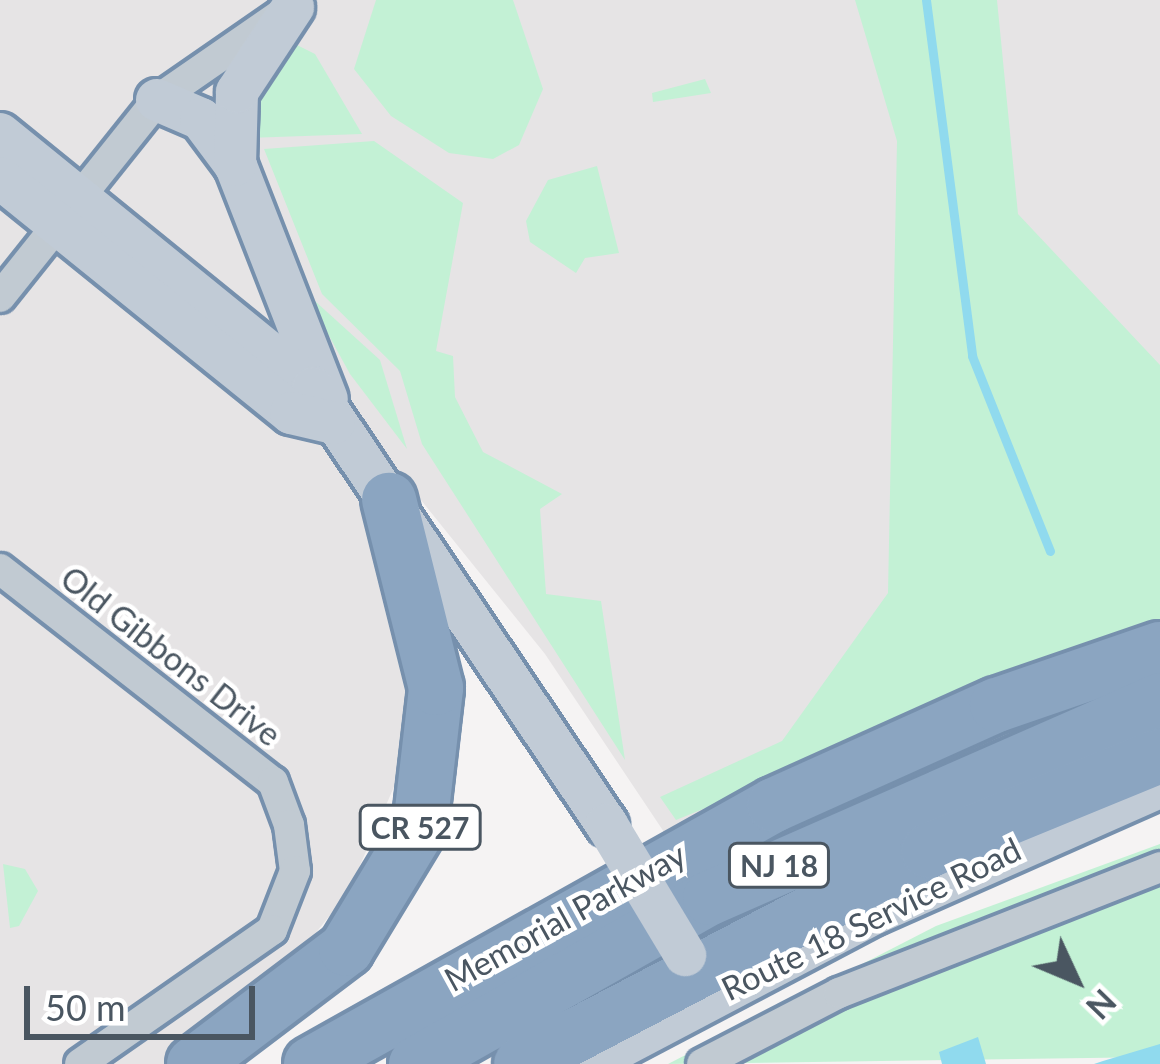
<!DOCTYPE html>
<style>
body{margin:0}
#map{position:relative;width:1160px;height:1064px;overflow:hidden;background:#f5f3f3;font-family:Lato,sans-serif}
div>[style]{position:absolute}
.education>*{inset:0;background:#e6e4e5}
.green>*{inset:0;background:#c3f1d5}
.water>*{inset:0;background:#90daee}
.stream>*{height:9px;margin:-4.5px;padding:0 4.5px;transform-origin:4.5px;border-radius:4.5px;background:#90daee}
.roads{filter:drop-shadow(3px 0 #7690ad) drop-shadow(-3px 0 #7690ad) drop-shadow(0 3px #7690ad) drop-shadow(0 -3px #7690ad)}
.street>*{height:30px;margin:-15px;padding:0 15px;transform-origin:15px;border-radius:15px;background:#c1cad2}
.secondary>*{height:42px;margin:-21px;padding:0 21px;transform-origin:21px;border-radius:21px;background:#c1cbd6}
.highway>*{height:54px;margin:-27px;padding:0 27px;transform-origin:27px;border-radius:27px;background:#8ba5c1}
.secondary-bridge>*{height:42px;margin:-21px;padding:0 21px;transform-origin:21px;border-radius:21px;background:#c1cbd6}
span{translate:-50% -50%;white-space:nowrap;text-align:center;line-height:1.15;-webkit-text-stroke:9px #fff;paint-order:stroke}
.shield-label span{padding:3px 9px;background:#fff;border:3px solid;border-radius:9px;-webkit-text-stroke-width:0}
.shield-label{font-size:30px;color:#4a5661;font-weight:700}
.street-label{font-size:33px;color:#4a5661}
.north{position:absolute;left:1016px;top:920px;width:120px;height:120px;-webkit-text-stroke:9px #fff;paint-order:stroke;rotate:134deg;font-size:33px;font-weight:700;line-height:48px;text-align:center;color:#4a5661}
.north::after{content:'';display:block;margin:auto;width:42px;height:54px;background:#4a5661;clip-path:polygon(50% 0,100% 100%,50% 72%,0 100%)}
.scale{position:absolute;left:24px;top:986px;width:231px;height:54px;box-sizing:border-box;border:6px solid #4a5661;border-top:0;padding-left:15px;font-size:36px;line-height:42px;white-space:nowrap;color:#4a5661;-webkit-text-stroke:9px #fff;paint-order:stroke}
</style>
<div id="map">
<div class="education">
<div style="clip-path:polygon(0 0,1160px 0,1160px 637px,666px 835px,545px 654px,400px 474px,428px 670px,406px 759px,348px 893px,280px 977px,169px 1064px,0 1064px)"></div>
</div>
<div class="green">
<div style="clip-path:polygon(376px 0,513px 0,543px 89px,519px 145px,493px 159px,449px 153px,391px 116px,354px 69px)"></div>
<div style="clip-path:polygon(855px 0,997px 0,1018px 214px,1160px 365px,1160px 623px,676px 820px,660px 797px,782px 741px,888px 593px,897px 141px)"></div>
<div style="clip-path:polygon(297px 45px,315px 54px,362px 134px,249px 138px,250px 108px)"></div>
<div style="clip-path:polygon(705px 79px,711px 93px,653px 102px,652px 93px)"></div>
<div style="clip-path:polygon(374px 141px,463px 203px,436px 351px,453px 356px,455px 397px,483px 452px,562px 494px,540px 509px,546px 594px,601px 601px,625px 760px,422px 444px,400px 371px,322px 294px,264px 149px)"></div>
<div style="clip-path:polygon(597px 166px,619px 253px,585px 258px,576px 273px,530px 242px,526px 221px,548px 180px)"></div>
<div style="clip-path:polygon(305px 292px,380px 360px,407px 449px,350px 374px)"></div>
<div style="clip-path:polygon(1160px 844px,1160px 1057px,668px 1064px,936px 926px)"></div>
<div style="clip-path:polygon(3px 864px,25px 869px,38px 891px,19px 926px,10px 928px)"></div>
</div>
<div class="water">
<div style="clip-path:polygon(978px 1037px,986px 1064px,942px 1064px,939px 1052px)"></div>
<div style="clip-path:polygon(1160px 1044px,1160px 1064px,1094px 1064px,1103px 1061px)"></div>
</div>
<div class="stream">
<div style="left:926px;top:0;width:359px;rotate:82.6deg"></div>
<div style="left:972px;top:356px;width:210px;rotate:68.2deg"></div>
</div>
<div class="roads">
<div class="street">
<div style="left:0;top:297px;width:252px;rotate:-51.4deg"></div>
<div style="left:157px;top:100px;width:155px;rotate:-34.7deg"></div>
<div style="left:0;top:569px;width:346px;rotate:38deg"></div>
<div style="left:273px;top:782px;width:46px;rotate:69.6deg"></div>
<div style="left:289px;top:825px;width:46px;rotate:82.6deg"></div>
<div style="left:295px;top:871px;width:63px;rotate:111.3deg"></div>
<div style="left:272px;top:930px;width:234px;rotate:145.1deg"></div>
<div style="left:702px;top:1064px;width:154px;rotate:-27.4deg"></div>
<div style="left:839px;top:993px;width:345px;rotate:-21.4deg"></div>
</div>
<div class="secondary">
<div style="left:157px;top:100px;width:48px;rotate:23.4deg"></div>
<div style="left:201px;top:119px;width:59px;rotate:53.3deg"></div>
<div style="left:236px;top:166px;width:250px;rotate:68.7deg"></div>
<div style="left:0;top:134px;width:403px;rotate:39.1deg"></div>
<div style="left:313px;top:388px;width:527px;rotate:56.07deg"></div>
<div style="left:235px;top:165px;width:73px;rotate:-88.4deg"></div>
<div style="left:237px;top:92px;width:102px;rotate:-56.6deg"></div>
<div style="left:0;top:178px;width:374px;rotate:38.9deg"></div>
<div style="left:291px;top:413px;width:44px;rotate:13.1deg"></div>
<div style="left:588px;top:1064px;width:324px;rotate:-27.8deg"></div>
<div style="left:875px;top:913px;width:312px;rotate:-23.9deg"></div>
</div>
<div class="highway">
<div style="left:194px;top:1064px;width:191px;rotate:-37.1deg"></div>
<div style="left:346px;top:949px;width:143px;rotate:-58.8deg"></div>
<div style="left:420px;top:827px;width:140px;rotate:-83.4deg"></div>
<div style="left:436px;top:688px;width:194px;rotate:-104deg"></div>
<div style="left:311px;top:1064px;width:531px;rotate:-29.22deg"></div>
<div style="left:774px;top:805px;width:244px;rotate:-24.2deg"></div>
<div style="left:997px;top:705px;width:172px;rotate:-19deg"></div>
<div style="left:416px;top:1064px;width:338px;rotate:-29.5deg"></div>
<div style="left:710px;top:898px;width:492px;rotate:-23.7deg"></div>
<div style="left:521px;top:1064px;width:459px;rotate:-27.6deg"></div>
<div style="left:928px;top:851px;width:251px;rotate:-22.3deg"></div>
</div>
</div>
<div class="secondary-bridge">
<div style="left:607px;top:825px;width:152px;rotate:59deg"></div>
</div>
<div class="shield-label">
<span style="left:420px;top:827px">CR 527</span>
<span style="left:779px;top:865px">NJ 18</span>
</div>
<div class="street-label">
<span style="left:171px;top:656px;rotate:38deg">Old Gibbons Drive</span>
<span style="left:565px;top:917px;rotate:-29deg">Memorial Parkway</span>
<span style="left:871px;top:919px;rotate:-26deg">Route 18 Service Road</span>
</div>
<div class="north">N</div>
<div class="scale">50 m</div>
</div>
